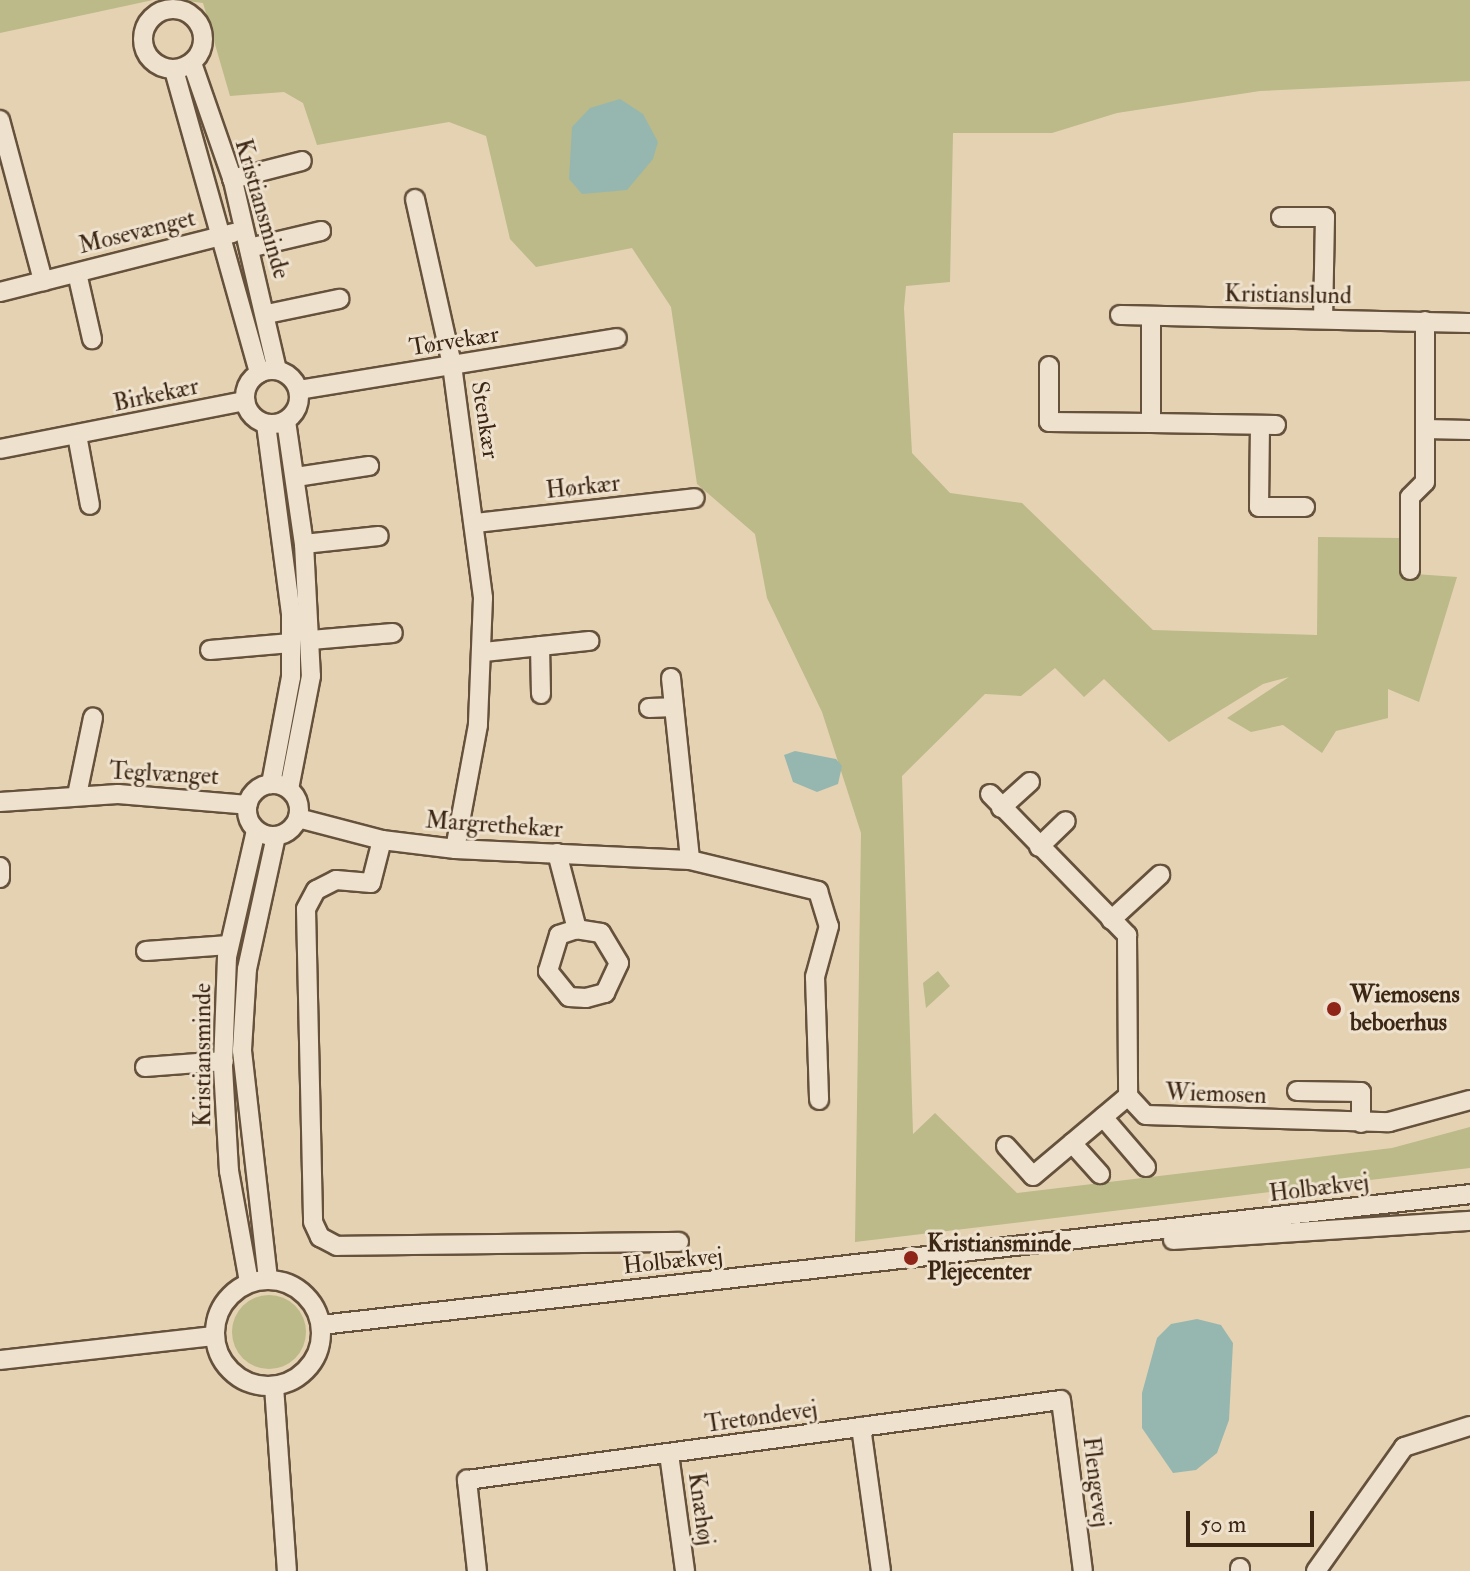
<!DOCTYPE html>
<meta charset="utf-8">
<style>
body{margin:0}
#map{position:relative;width:1470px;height:1571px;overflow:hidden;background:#e5d2b3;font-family:"IM FELL Double Pica",serif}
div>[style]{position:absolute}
.green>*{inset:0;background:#bbba88}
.round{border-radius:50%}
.water>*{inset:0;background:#96b7af}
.roads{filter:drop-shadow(2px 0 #66513c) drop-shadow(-2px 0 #66513c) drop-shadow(0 2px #66513c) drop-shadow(0 -2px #66513c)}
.minor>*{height:18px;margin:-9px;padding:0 9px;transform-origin:9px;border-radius:9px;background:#eee2ce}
.minor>.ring{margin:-9px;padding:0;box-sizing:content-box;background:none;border:18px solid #eee2ce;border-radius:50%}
.dots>*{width:22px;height:22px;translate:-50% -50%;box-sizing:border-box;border:4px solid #eee2ce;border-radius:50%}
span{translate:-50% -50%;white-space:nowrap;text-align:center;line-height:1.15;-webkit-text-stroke:6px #eee2ce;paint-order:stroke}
.street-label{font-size:24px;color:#3c2614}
.poi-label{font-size:24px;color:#3c2614;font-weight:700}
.left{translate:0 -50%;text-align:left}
.scale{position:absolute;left:1186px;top:1511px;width:128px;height:36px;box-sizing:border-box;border:4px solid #3c2614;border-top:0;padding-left:10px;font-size:24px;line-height:28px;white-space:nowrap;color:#3c2614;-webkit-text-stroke:6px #eee2ce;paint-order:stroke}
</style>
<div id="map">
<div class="green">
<div style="clip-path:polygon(0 0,153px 0,0 33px)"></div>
<div style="clip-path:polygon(179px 0,1470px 0,1470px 81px,1260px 91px,1117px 113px,1052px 133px,953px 133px,950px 282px,906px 286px,904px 308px,912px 453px,950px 493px,1022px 503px,1153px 630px,1317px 635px,1318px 537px,1399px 538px,1401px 573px,1457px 577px,1419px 702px,1388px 689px,1388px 718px,1336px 731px,1322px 753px,1283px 725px,1251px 732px,1227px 718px,1289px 677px,1263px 684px,1169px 742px,1104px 679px,1084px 697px,1055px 668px,1021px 696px,985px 694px,902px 776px,913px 1134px,935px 1113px,1017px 1193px,1392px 1148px,1470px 1127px,1470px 1168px,855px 1242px,861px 833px,822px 712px,767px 598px,755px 534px,697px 484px,671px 307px,632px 248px,536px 267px,510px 239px,486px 136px,449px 122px,317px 145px,303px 103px,284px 92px,230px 96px,203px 3px)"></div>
<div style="clip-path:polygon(938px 971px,950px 986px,926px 1008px,923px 983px)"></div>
<div class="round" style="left:232px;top:1295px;width:74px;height:74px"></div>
</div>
<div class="water">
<div style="clip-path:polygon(620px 99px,643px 114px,658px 142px,653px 159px,627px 190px,582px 194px,569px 179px,572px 127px,590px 108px)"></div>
<div style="clip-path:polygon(795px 751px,836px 759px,842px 766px,838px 784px,817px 792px,793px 782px,784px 755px)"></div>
<div style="clip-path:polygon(1197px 1319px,1221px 1325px,1233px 1343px,1229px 1420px,1217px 1453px,1196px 1470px,1173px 1473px,1142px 1428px,1142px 1393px,1157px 1338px,1171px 1324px)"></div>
</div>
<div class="roads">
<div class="minor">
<div class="ring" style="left:143px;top:9px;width:42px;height:42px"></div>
<div style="left:192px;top:63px;width:125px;rotate:70.8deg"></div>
<div style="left:233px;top:181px;width:194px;rotate:76.9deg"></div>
<div style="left:174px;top:70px;width:315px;rotate:74.3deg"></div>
<div style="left:0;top:120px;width:167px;rotate:75deg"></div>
<div style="left:232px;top:179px;width:72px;rotate:-14.4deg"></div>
<div style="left:415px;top:199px;width:170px;rotate:77.4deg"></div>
<div style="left:452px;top:365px;width:235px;rotate:82.4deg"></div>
<div style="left:483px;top:598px;width:127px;rotate:92.3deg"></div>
<div style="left:478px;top:725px;width:126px;rotate:100.5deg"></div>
<div style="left:1281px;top:217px;width:44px"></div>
<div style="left:1325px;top:217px;width:102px;rotate:91.1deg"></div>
<div style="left:249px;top:248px;width:74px;rotate:-13.3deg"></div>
<div style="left:77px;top:273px;width:68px;rotate:77.2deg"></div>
<div style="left:0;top:292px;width:240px;rotate:-14.2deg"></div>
<div style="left:267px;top:314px;width:74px;rotate:-11.8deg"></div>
<div style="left:1120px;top:315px;width:350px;rotate:1.3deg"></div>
<div style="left:1151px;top:316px;width:107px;rotate:90deg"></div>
<div style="left:1151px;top:423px;width:125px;rotate:0.9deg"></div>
<div style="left:1049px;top:366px;width:56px;rotate:90deg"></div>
<div style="left:1049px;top:422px;width:102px;rotate:0.6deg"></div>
<div class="ring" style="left:245px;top:370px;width:36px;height:36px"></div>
<div style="left:299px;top:390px;width:322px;rotate:-9.3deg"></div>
<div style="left:286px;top:421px;width:124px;rotate:81.7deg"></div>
<div style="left:304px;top:544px;width:132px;rotate:87deg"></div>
<div style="left:311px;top:676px;width:115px;rotate:101deg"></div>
<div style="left:266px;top:424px;width:191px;rotate:82.5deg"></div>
<div style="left:291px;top:613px;width:64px;rotate:90deg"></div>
<div style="left:291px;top:677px;width:109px;rotate:100.6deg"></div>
<div style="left:1260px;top:425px;width:82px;rotate:90.7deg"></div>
<div style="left:1259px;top:507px;width:46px"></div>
<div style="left:1425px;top:429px;width:45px;rotate:1.3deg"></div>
<div style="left:77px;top:435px;width:71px;rotate:79.5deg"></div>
<div style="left:0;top:449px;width:250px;rotate:-11.1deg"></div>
<div style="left:296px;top:477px;width:74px;rotate:-8.6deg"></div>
<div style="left:476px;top:523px;width:220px;rotate:-6.5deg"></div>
<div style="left:304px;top:544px;width:75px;rotate:-6.1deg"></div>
<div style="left:1410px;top:570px;width:73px;rotate:-90deg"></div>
<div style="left:1410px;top:497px;width:21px;rotate:-45deg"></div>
<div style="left:1425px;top:482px;width:161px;rotate:-90deg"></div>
<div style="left:311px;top:640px;width:82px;rotate:-4.9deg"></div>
<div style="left:540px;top:646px;width:48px;rotate:88.8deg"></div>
<div style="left:210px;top:650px;width:81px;rotate:-4.9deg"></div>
<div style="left:484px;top:652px;width:106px;rotate:-6deg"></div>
<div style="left:671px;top:678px;width:183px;rotate:84deg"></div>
<div style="left:649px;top:708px;width:25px;rotate:-2deg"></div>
<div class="ring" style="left:247px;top:784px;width:34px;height:34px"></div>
<div style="left:990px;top:794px;width:197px;rotate:45.8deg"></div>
<div style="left:1127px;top:935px;width:161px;rotate:89.6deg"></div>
<div style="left:1128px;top:1096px;width:26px;rotate:47deg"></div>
<div style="left:1146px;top:1115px;width:243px;rotate:1.7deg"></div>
<div style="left:1389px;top:1122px;width:84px;rotate:-15.2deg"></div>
<div style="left:77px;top:795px;width:79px;rotate:-78.3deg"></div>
<div style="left:0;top:802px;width:118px;rotate:-3.9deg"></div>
<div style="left:118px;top:794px;width:130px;rotate:4.8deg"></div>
<div style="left:1001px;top:808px;width:39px;rotate:-42deg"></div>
<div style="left:298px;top:818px;width:87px;rotate:14.7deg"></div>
<div style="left:382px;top:840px;width:74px;rotate:7deg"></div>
<div style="left:455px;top:849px;width:235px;rotate:2.7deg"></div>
<div style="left:690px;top:860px;width:132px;rotate:13.6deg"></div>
<div style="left:818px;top:891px;width:37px;rotate:73deg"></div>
<div style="left:829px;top:926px;width:53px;rotate:105.4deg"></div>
<div style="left:815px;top:977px;width:123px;rotate:88.1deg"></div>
<div style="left:382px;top:840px;width:44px;rotate:104.3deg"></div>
<div style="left:371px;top:883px;width:35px;rotate:-175deg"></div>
<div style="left:336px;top:880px;width:22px;rotate:153deg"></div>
<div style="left:316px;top:890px;width:21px;rotate:118deg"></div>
<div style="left:306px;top:909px;width:313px;rotate:88.7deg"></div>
<div style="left:313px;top:1222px;width:17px;rotate:65deg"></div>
<div style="left:320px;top:1237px;width:19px;rotate:28deg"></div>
<div style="left:337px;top:1246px;width:342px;rotate:-0.7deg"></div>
<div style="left:1039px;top:847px;width:37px;rotate:-44deg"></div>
<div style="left:557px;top:853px;width:79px;rotate:75.3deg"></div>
<div style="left:577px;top:929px;width:19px;rotate:162deg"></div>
<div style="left:559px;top:935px;width:38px;rotate:107deg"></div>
<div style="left:548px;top:971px;width:33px;rotate:51deg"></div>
<div style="left:569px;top:997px;width:17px;rotate:3deg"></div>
<div style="left:586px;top:998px;width:20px;rotate:-15deg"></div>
<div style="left:605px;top:993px;width:33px;rotate:-65deg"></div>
<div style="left:619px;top:963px;width:35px;rotate:-121deg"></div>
<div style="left:601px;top:933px;width:24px;rotate:-171deg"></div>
<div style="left:0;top:867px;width:11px;rotate:90deg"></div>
<div style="left:1111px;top:920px;width:67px;rotate:-42.6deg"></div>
<div style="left:146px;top:951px;width:83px;rotate:-4.1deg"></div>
<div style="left:145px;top:1067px;width:79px;rotate:-4.3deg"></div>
<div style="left:1297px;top:1091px;width:64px;rotate:0.9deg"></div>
<div style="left:1361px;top:1092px;width:31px;rotate:90deg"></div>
<div style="left:1103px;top:1117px;width:66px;rotate:49.3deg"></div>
<div style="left:1072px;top:1143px;width:42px;rotate:47.9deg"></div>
<div style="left:1006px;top:1146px;width:40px;rotate:48deg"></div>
<div style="left:1033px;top:1176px;width:124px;rotate:-40.1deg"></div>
<div style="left:1173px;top:1240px;width:298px;rotate:-3.7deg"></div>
<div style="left:268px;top:1279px;width:230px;rotate:-96.5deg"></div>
<div style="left:242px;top:1050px;width:81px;rotate:-86.5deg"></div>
<div style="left:247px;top:969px;width:136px;rotate:-77.7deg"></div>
<div class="ring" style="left:215px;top:1280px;width:88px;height:88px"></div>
<div style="left:249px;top:1282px;width:113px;rotate:-100.2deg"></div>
<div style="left:229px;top:1171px;width:105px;rotate:-93.3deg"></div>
<div style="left:223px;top:1066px;width:109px;rotate:-87.9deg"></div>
<div style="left:227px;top:957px;width:130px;rotate:-77.1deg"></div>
<div style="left:321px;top:1325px;width:1156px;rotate:-6.5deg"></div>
<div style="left:0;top:1360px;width:215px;rotate:-6.4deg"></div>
<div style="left:274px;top:1386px;width:185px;rotate:86deg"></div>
<div style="left:861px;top:1427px;width:145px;rotate:82.1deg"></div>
<div style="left:669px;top:1454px;width:118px;rotate:82.2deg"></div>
<div style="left:1240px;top:1568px;width:3px;rotate:90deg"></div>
<div style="left:477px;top:1571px;width:92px;rotate:-96.3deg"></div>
<div style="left:467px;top:1480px;width:599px;rotate:-7.67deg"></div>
<div style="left:1061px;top:1400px;width:172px;rotate:82.7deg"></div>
<div style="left:1316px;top:1571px;width:152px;rotate:-54.6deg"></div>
<div style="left:1404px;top:1447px;width:69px;rotate:-17.7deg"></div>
</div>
</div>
<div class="dots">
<div style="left:1334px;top:1009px;background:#8f2418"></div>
<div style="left:911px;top:1258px;background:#8f2418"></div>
</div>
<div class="street-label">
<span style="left:262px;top:209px;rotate:74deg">Kristiansminde</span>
<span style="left:137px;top:232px;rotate:-14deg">Mosevænget</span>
<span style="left:1288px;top:295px;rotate:1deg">Kristianslund</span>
<span style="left:454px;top:341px;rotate:-9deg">Tørvekær</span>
<span style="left:156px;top:395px;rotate:-12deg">Birkekær</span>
<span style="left:485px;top:420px;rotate:81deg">Stenkær</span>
<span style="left:583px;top:487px;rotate:-6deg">Hørkær</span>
<span style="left:164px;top:774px;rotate:3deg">Teglvænget</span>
<span style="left:494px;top:825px;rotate:4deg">Margrethekær</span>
<span style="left:203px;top:1055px;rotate:-90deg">Kristiansminde</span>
<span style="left:1216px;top:1094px;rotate:2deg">Wiemosen</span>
<span style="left:1319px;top:1188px;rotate:-7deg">Holbækvej</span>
<span style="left:673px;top:1261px;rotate:-6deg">Holbækvej</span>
<span style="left:761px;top:1417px;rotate:-8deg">Tretøndevej</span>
<span style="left:1096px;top:1482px;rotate:83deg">Flengevej</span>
<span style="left:701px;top:1509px;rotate:82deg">Knæhøj</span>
</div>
<div class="poi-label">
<span class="left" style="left:1350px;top:1009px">Wiemosens<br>beboerhus</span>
<span class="left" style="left:927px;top:1258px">Kristiansminde<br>Plejecenter</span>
</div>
<div class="scale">50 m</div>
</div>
